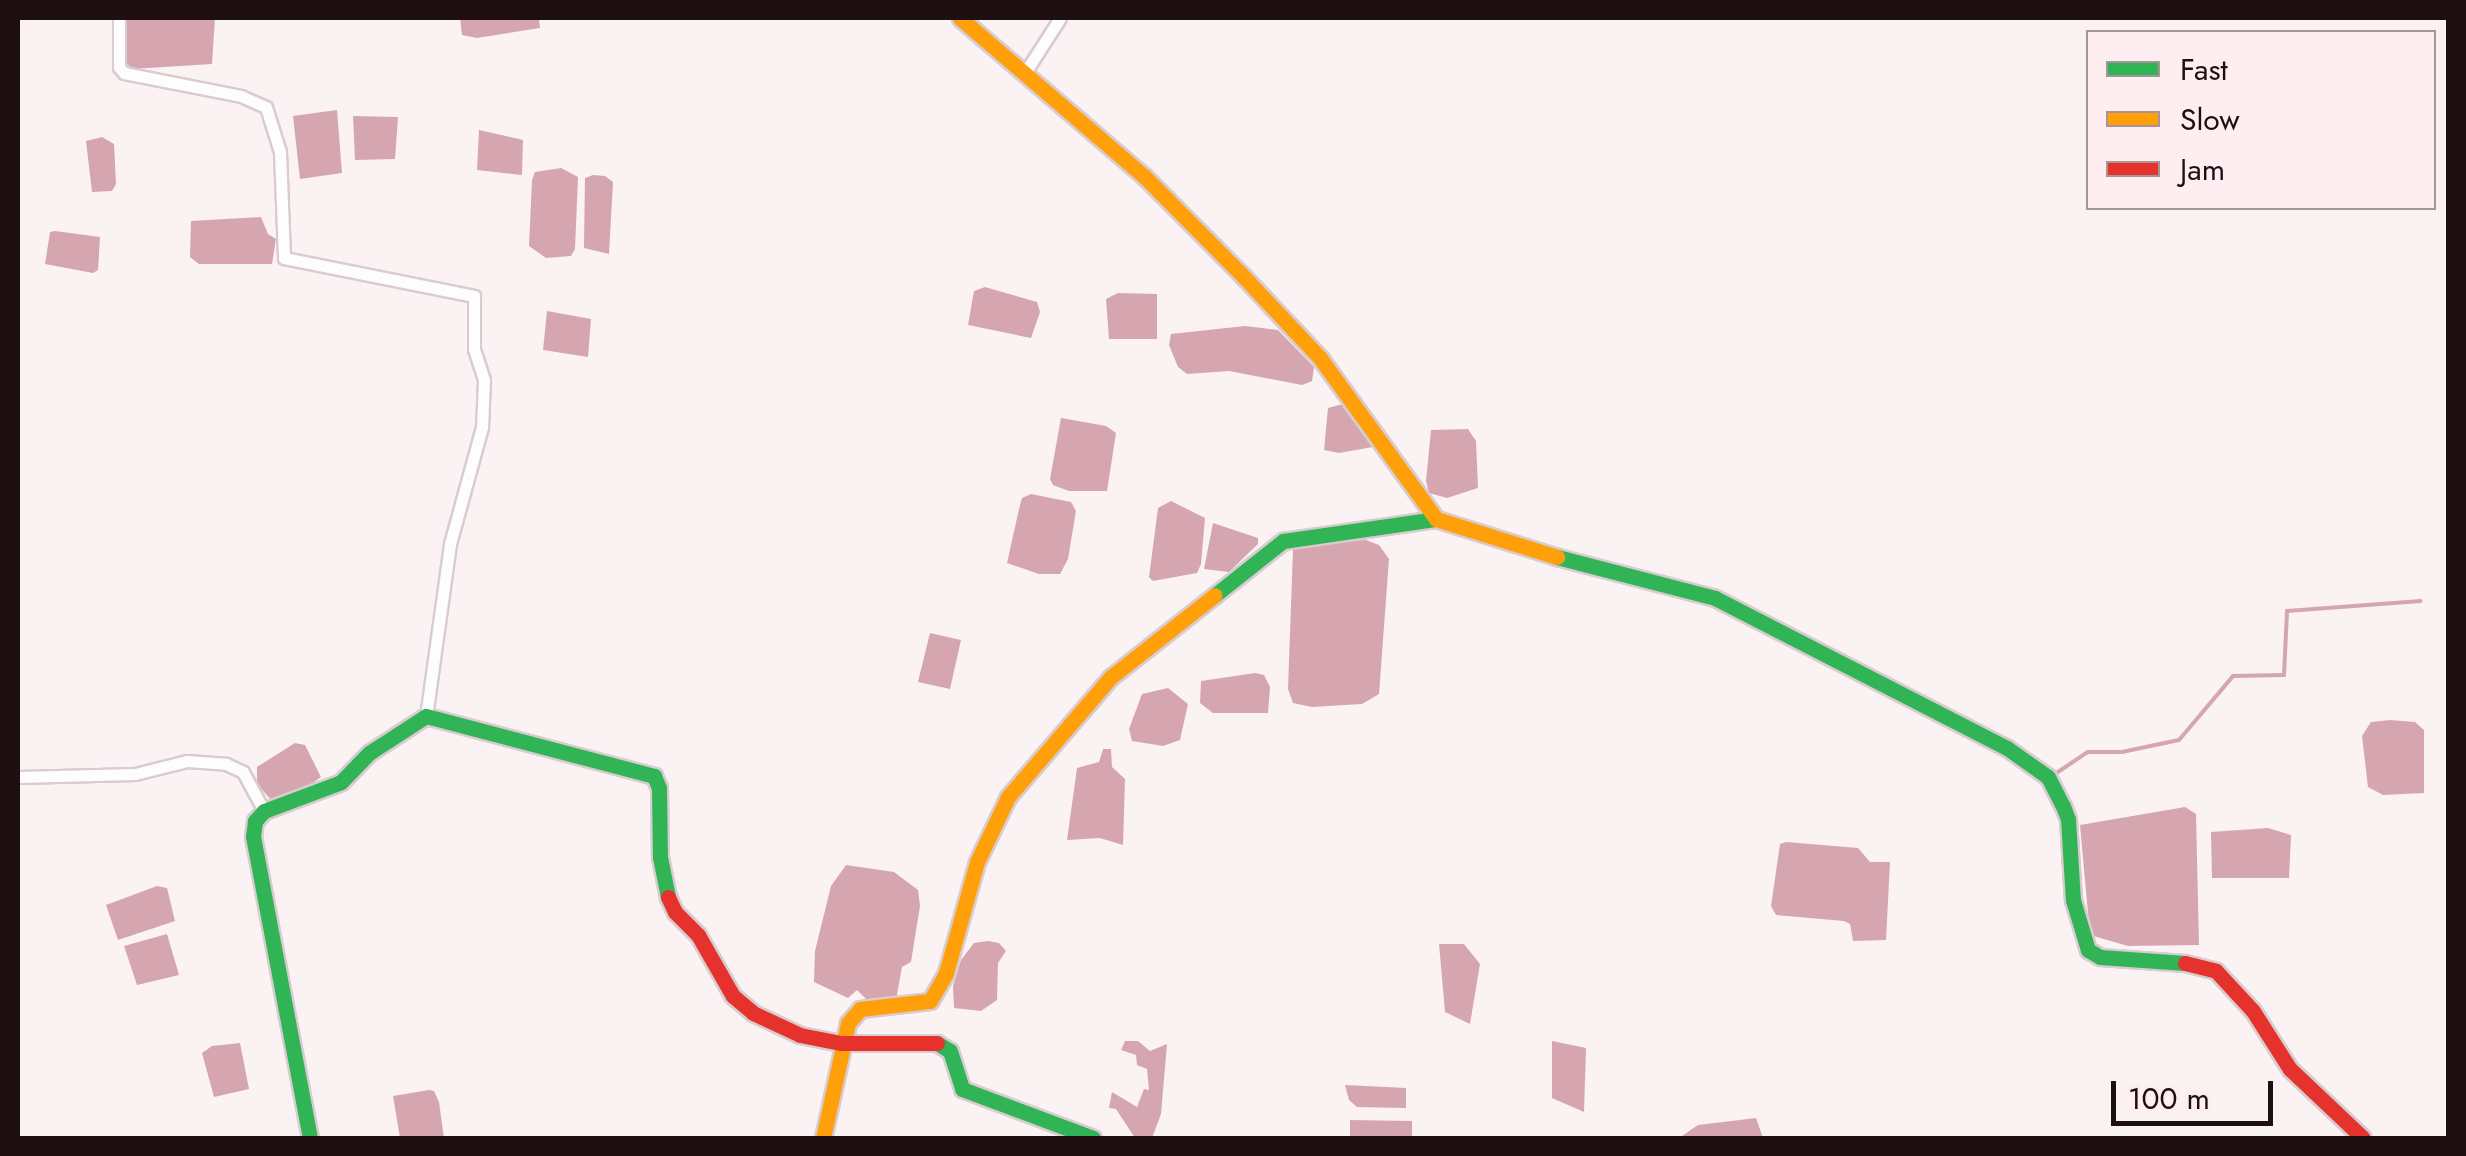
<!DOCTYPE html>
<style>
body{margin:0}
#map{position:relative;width:2466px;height:1156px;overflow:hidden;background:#fbf2f4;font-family:Jost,sans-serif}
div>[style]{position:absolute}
.water>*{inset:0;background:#d6a6b0}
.stream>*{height:4px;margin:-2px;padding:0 2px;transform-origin:2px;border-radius:2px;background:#d6a6b0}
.roads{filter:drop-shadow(2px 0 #d8cccf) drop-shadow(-2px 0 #d8cccf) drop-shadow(0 2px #d8cccf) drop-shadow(0 -2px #d8cccf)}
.street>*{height:11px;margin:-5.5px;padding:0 5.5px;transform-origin:5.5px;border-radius:5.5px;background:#fefdfd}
.fast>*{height:15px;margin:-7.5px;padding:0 7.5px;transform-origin:7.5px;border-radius:7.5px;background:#30b455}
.slow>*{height:15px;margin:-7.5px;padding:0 7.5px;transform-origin:7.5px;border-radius:7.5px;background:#ff9f0a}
.jam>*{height:15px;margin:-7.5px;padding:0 7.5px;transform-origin:7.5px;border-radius:7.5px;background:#e5322d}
span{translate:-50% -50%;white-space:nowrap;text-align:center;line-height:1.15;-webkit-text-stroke:8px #ffeef1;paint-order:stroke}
.frame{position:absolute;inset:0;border:20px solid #1d0f12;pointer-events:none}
.legend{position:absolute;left:2086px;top:30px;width:350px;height:180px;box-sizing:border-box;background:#ffeef1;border:2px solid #a59598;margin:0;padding:12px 18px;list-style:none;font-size:30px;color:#1d0f12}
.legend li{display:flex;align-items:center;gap:20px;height:50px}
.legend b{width:50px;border:2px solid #a59598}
.scale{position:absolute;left:2111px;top:1081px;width:162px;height:45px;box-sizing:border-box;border:5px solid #1d0f12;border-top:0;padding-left:12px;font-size:30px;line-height:35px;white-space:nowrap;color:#1d0f12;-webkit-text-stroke:8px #ffeef1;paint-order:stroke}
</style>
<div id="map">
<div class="water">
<div style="clip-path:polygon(127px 18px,215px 18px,212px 64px,132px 69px,126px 62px)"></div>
<div style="clip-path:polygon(460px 18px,539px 18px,540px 28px,477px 38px,462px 35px)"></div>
<div style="clip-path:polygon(337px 110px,342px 173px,300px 179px,293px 116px)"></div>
<div style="clip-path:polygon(353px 116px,398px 117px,395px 159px,355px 160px)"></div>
<div style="clip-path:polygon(479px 130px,523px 140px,522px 175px,477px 170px)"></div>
<div style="clip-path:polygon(102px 137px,114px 144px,116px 184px,112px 191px,92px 192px,86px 141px)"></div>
<div style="clip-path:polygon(561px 168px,578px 177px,575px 249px,571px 256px,546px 258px,529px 246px,532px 180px,535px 172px)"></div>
<div style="clip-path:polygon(593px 175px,605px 176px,613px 182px,609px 254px,584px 248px,585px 178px)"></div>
<div style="clip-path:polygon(261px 217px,268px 234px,276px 239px,272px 264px,199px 264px,190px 257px,191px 221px)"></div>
<div style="clip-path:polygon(55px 231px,100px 237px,98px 270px,93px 273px,45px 264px,50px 232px)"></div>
<div style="clip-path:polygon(985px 287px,1037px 302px,1040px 312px,1031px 338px,968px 325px,974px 291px)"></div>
<div style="clip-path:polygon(1118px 293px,1157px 294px,1157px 339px,1109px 339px,1106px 299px)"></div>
<div style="clip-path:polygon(547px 311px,591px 319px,588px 357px,543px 350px)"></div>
<div style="clip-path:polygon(1245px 326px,1278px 330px,1314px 367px,1312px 381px,1302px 385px,1229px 371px,1187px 374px,1178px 367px,1169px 345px,1171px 334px)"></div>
<div style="clip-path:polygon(1343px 404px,1376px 444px,1373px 447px,1339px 453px,1324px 450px,1328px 408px)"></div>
<div style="clip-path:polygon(1061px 418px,1106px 426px,1116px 433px,1107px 491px,1069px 491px,1053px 485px,1050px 479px)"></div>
<div style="clip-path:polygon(1468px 429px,1476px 441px,1478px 488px,1447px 498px,1429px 493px,1426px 481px,1431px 430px)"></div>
<div style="clip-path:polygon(1031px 494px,1071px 502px,1076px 511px,1068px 559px,1060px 574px,1039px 574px,1007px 563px,1019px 509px,1022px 498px)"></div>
<div style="clip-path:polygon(1171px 501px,1205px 518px,1201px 564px,1197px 573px,1153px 581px,1149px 577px,1158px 508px)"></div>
<div style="clip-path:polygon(1213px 523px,1258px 538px,1258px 544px,1229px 572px,1204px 569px)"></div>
<div style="clip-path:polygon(1366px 540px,1379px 545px,1389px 559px,1379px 694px,1362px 704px,1312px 707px,1293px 703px,1288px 689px,1293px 550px,1319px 542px)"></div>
<div style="clip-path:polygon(930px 633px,961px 640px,950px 689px,918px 682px)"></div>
<div style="clip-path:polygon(1255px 673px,1264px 675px,1270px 687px,1268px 713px,1213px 713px,1200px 703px,1201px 681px)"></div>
<div style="clip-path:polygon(1168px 688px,1188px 704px,1180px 740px,1163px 746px,1132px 741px,1129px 729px,1142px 694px)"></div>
<div style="clip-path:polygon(2390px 720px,2415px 722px,2424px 730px,2424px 793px,2383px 795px,2368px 787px,2362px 736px,2371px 722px)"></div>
<div style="clip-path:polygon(295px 743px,305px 745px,321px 777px,299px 793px,272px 801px,257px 784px,257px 767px)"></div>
<div style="clip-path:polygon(1103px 749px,1111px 749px,1112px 767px,1125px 779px,1123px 845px,1100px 838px,1067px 840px,1077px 768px,1099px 762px)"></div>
<div style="clip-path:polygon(2185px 807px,2196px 814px,2199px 945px,2128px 946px,2090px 935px,2080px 825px)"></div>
<div style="clip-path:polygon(2268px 828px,2291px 835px,2289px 878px,2212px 878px,2211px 832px)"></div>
<div style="clip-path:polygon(1786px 842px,1858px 848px,1870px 862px,1890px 862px,1886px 940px,1853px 941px,1850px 924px,1844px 921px,1776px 915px,1771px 906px,1780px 844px)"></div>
<div style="clip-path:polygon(846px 865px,894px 872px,918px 890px,920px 906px,911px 962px,902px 967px,896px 1000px,866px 999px,857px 990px,848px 998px,814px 982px,815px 951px,831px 886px)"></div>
<div style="clip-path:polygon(157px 886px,167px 888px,175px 921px,118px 940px,106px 905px)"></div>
<div style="clip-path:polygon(167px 934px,179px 975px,137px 985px,124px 946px)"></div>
<div style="clip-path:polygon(988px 941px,999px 943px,1006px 951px,998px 963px,997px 1000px,981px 1011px,954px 1008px,953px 986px,961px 960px,974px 943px)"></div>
<div style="clip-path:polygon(1439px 944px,1464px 944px,1480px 964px,1470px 1024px,1445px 1012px)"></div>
<div style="clip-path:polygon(1125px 1041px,1138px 1041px,1150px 1051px,1167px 1044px,1161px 1114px,1152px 1138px,1135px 1138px,1116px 1109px,1109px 1108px,1112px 1092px,1137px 1107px,1144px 1089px,1149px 1090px,1147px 1069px,1137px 1065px,1136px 1055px,1121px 1050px)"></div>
<div style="clip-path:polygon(1552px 1041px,1586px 1048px,1584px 1112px,1552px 1098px)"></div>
<div style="clip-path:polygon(240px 1043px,249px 1089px,214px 1097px,202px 1053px,212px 1046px)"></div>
<div style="clip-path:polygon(1345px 1085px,1406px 1088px,1406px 1108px,1357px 1107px,1349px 1100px)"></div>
<div style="clip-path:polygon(429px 1090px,434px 1091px,439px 1102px,444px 1138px,400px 1138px,393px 1096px)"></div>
<div style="clip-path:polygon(1756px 1118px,1763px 1138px,1679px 1138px,1698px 1125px)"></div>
<div style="clip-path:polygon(1350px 1120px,1412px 1121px,1412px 1138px,1350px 1138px)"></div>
</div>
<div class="stream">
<div style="left:2055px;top:774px;width:40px;rotate:-34deg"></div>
<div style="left:2088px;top:752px;width:34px"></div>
<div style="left:2122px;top:752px;width:58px;rotate:-11.9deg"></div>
<div style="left:2179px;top:740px;width:84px;rotate:-49.8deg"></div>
<div style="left:2233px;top:676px;width:51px;rotate:-1.1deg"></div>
<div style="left:2284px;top:675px;width:64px;rotate:-87.3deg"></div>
<div style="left:2287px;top:611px;width:134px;rotate:-4.3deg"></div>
</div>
<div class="roads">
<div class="street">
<div style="left:119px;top:18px;width:49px;rotate:90deg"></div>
<div style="left:119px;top:67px;width:8px;rotate:50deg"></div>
<div style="left:124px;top:73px;width:119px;rotate:11.1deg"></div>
<div style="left:241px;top:96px;width:27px;rotate:24deg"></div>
<div style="left:266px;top:107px;width:47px;rotate:72.7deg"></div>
<div style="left:280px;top:152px;width:106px;rotate:87.8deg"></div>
<div style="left:284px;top:258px;width:194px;rotate:11.3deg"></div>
<div style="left:474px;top:296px;width:53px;rotate:90deg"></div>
<div style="left:474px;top:349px;width:33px;rotate:72deg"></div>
<div style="left:484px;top:380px;width:47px;rotate:92.4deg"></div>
<div style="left:482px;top:427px;width:121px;rotate:105.3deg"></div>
<div style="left:450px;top:544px;width:174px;rotate:97.9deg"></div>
<div style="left:1026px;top:71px;width:63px;rotate:-57.3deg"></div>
<div style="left:18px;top:777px;width:117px;rotate:-1.5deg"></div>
<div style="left:135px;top:774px;width:54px;rotate:-14deg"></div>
<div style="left:187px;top:761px;width:39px;rotate:4deg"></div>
<div style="left:226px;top:764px;width:19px;rotate:25deg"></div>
<div style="left:243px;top:772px;width:44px;rotate:61.7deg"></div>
</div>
<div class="fast">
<div style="left:1557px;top:557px;width:163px;rotate:14.5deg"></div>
<div style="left:1715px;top:598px;width:328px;rotate:27.2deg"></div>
<div style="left:2007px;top:748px;width:50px;rotate:35.3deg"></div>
<div style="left:2048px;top:777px;width:33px;rotate:63deg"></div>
<div style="left:2063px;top:806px;width:14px;rotate:69deg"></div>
<div style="left:2068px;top:819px;width:81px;rotate:86.5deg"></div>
<div style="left:2073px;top:900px;width:52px;rotate:73.3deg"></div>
<div style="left:2088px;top:950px;width:14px;rotate:30deg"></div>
<div style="left:2100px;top:957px;width:85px;rotate:4deg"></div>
<div style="left:1215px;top:595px;width:87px;rotate:-38.5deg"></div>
<div style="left:1283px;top:541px;width:155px;rotate:-8.2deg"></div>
<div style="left:937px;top:1043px;width:15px;rotate:32deg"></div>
<div style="left:950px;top:1051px;width:40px;rotate:72deg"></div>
<div style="left:962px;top:1089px;width:140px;rotate:20.5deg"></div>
<div style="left:310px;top:1138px;width:306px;rotate:-100.7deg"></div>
<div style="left:253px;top:837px;width:16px;rotate:-83deg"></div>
<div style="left:255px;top:821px;width:13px;rotate:-48deg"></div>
<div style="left:264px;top:811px;width:82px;rotate:-20.6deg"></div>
<div style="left:341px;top:782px;width:40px;rotate:-46deg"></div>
<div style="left:369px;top:753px;width:68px;rotate:-33deg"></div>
<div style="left:426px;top:716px;width:236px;rotate:14.7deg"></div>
<div style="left:654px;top:776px;width:13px;rotate:67deg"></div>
<div style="left:659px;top:788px;width:69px;rotate:89.2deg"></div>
<div style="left:660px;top:857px;width:41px;rotate:78.7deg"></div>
</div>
<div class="slow">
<div style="left:960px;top:18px;width:244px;rotate:40.7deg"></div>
<div style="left:1145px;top:177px;width:141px;rotate:45.3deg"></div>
<div style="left:1244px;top:277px;width:111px;rotate:46.8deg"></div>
<div style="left:1320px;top:358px;width:198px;rotate:54.2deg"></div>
<div style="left:1436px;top:519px;width:127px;rotate:17.4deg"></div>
<div style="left:823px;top:1138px;width:118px;rotate:-77.7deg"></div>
<div style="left:848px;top:1023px;width:18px;rotate:-49deg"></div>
<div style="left:860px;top:1009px;width:70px;rotate:-6.5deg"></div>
<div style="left:930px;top:1001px;width:32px;rotate:-60deg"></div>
<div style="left:946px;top:973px;width:115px;rotate:-74.4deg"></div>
<div style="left:977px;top:862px;width:72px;rotate:-64.5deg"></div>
<div style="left:1008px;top:797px;width:158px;rotate:-49.4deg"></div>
<div style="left:1111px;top:677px;width:132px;rotate:-38.3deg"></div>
</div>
<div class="jam">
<div style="left:668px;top:897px;width:17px;rotate:65deg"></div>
<div style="left:675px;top:912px;width:33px;rotate:45deg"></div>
<div style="left:698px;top:935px;width:70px;rotate:60.2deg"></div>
<div style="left:733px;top:996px;width:26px;rotate:40deg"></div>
<div style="left:753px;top:1013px;width:52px;rotate:25.1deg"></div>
<div style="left:800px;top:1035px;width:42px;rotate:11deg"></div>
<div style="left:841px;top:1043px;width:96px"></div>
<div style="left:2185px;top:963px;width:32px;rotate:14deg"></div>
<div style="left:2216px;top:971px;width:54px;rotate:47.2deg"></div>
<div style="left:2253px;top:1011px;width:69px;rotate:57.5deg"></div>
<div style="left:2290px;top:1069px;width:100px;rotate:43.4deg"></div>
</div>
</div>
<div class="frame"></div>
<ul class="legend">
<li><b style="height:12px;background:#30b455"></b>Fast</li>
<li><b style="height:12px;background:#ff9f0a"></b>Slow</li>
<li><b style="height:12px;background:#e5322d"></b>Jam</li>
</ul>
<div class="scale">100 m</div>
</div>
